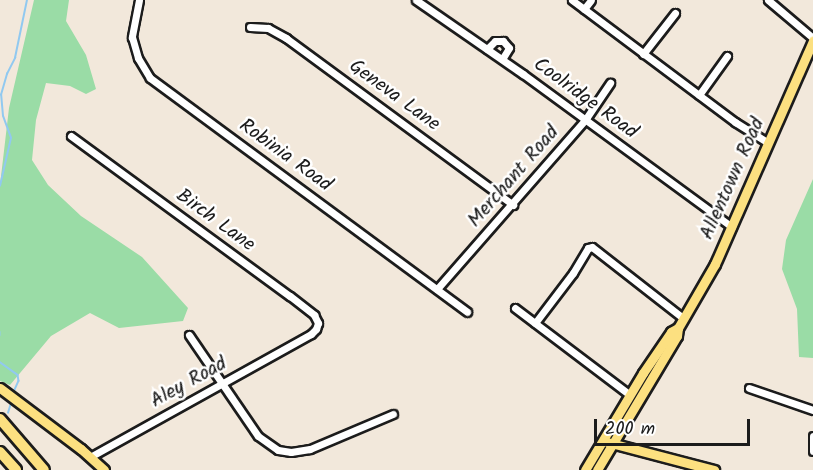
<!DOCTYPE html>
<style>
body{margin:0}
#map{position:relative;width:813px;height:470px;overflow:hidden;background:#f2e8db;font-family:Kalam,sans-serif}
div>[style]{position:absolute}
.green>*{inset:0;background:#9adca6}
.stream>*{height:1.5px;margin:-0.75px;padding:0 0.75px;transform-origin:0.75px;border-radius:0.75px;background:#91c9f0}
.roads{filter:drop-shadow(2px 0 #1c1c1c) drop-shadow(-2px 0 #1c1c1c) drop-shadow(0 2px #1c1c1c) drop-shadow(0 -2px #1c1c1c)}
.minor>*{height:7px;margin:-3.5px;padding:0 3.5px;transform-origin:3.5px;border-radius:3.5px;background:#fff}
.major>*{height:9px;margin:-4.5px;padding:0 4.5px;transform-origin:4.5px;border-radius:4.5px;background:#fce080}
.highway>*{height:10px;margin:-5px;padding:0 5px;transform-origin:5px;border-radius:5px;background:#fce080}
span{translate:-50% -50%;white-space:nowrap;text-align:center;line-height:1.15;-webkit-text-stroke:5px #fff;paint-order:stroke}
.street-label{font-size:20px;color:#1c1c1c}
.scale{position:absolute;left:594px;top:419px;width:156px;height:27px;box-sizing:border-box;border:3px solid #1c1c1c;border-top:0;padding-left:8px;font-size:18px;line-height:21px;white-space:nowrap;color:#1c1c1c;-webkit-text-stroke:4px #fff;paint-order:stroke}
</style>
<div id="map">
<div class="green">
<div style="clip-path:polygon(34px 0,69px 0,66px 21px,86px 55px,96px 89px,86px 94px,70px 86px,46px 83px,36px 120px,32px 160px,48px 185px,81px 216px,142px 257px,188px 308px,183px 321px,119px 328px,90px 313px,51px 336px,10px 385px,0 381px,0 185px,9px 108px)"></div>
<div style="clip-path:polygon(813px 179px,813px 358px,799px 357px,797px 309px,782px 269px,786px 240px)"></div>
</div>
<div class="stream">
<div style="left:0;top:186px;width:49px;rotate:-77.1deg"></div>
<div style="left:11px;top:138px;width:23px;rotate:-110deg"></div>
<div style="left:3px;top:116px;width:21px;rotate:-95deg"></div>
<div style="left:1px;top:95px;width:22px;rotate:-74deg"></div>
<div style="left:7px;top:74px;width:18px;rotate:-63deg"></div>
<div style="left:15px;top:58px;width:59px;rotate:-78.3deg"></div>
<div style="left:0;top:332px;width:3px;rotate:90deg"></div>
<div style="left:0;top:362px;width:22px;rotate:36deg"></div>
<div style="left:18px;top:375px;width:6px;rotate:81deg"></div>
<div style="left:19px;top:381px;width:12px;rotate:114deg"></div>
<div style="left:8px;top:413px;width:10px;rotate:-73deg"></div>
</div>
<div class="roads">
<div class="minor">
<div style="left:139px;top:0;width:38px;rotate:101deg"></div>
<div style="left:132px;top:37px;width:22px;rotate:74deg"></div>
<div style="left:138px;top:58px;width:23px;rotate:59deg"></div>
<div style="left:150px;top:78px;width:394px;rotate:36.4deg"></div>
<div style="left:416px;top:0;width:130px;rotate:34.7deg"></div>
<div style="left:523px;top:74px;width:259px;rotate:36.2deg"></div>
<div style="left:572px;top:0;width:204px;rotate:36.8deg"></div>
<div style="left:735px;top:122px;width:39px;rotate:32deg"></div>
<div style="left:768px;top:0;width:59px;rotate:40.2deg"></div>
<div style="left:584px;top:9px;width:11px;rotate:-52deg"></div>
<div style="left:250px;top:27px;width:18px;rotate:3deg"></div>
<div style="left:268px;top:28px;width:21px;rotate:29deg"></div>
<div style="left:286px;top:38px;width:282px;rotate:36.3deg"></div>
<div style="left:487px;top:49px;width:11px;rotate:-45deg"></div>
<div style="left:495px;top:41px;width:8px"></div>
<div style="left:503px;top:41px;width:9px;rotate:49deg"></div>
<div style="left:509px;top:48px;width:13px;rotate:122deg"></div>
<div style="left:643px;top:54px;width:52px;rotate:-52deg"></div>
<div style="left:699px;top:95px;width:48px;rotate:-54.3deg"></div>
<div style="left:71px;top:136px;width:271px;rotate:36.2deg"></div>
<div style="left:290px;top:296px;width:31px;rotate:38deg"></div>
<div style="left:314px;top:315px;width:9px;rotate:63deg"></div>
<div style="left:318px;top:323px;width:6px;rotate:108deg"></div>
<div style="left:316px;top:329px;width:7px;rotate:135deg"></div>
<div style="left:311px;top:334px;width:253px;rotate:150.9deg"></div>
<div style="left:437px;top:289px;width:225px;rotate:-48.8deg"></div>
<div style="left:585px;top:120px;width:45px;rotate:-56deg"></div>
<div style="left:515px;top:308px;width:144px;rotate:37.1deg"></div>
<div style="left:535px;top:323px;width:63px;rotate:-52.8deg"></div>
<div style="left:573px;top:273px;width:29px;rotate:-59deg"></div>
<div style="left:588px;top:248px;width:4px;rotate:-14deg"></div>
<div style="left:592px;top:247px;width:115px;rotate:38deg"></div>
<div style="left:189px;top:335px;width:122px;rotate:55.7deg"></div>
<div style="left:258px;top:436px;width:24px;rotate:35deg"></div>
<div style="left:278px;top:450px;width:13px;rotate:9deg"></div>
<div style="left:291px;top:452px;width:19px;rotate:-9deg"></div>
<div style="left:310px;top:449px;width:90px;rotate:-22.9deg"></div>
<div style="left:749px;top:388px;width:68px;rotate:19deg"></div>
<div style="left:813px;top:436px;width:15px;rotate:90deg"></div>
</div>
<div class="major">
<div style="left:0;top:388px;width:101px;rotate:37deg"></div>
<div style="left:81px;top:449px;width:31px;rotate:42deg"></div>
<div style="left:607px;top:442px;width:111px;rotate:14.7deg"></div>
<div style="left:585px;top:470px;width:113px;rotate:-59.1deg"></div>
<div style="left:643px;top:373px;width:50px;rotate:-55.7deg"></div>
<div style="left:671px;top:332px;width:8px;rotate:-30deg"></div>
<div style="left:678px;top:328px;width:74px;rotate:-60deg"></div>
<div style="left:715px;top:264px;width:244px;rotate:-66.3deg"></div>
<div style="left:597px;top:470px;width:156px;rotate:-59.2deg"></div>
<div style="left:677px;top:336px;width:8px;rotate:-83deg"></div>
</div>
<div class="highway">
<div style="left:0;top:419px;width:67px;rotate:49.2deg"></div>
<div style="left:0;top:452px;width:24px;rotate:48deg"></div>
</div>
</div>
<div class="street-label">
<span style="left:394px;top:96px;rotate:36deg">Geneva Lane</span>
<span style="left:585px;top:99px;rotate:36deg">Coolridge Road</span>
<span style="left:285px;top:156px;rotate:36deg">Robinia Road</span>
<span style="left:514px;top:177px;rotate:-49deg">Merchant Road</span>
<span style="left:733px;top:179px;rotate:-66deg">Allentown Road</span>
<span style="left:215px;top:221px;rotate:36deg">Birch Lane</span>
<span style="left:189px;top:383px;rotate:-29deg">Aley Road</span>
</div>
<div class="scale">200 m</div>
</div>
